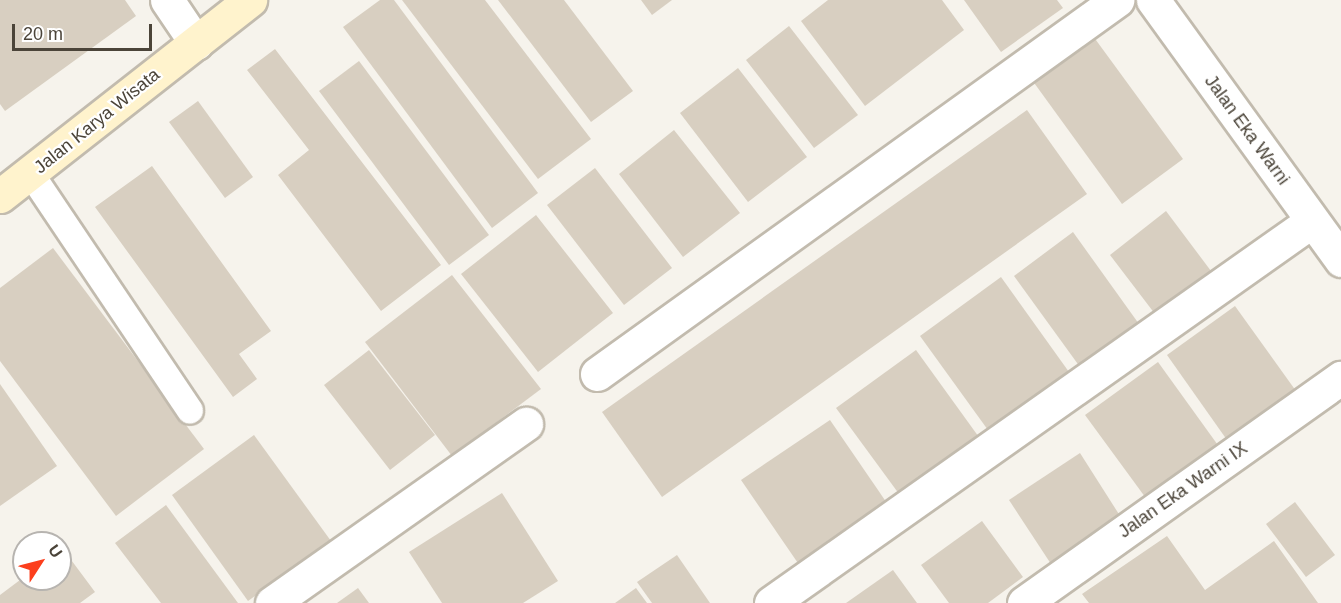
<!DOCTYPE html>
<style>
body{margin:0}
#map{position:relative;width:1341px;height:603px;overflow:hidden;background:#f6f3ec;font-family:Arial,sans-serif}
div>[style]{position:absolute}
.building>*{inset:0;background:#d8cfc1}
.roads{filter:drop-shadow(2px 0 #c2bbae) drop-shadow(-2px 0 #c2bbae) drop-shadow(0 2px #c2bbae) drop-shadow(0 -2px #c2bbae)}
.lane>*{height:26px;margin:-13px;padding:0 13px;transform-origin:13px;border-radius:13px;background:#fff}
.street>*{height:33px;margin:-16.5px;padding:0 16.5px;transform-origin:16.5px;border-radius:16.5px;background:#fff}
.secondary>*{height:33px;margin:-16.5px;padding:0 16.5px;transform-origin:16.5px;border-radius:16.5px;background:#fff3cd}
span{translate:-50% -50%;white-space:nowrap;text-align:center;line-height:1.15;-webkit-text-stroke:4.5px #fff;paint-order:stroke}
.street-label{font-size:18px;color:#4b4439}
.north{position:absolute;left:12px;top:531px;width:60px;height:60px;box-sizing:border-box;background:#fff;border:2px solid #b7b4b0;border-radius:50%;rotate:54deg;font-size:16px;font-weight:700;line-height:24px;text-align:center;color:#4b4439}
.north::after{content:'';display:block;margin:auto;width:21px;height:27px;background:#fc3f1d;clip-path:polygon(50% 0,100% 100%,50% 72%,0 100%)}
.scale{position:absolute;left:12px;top:24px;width:140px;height:27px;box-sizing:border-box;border:3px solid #4b4439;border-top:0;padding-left:8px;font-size:18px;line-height:21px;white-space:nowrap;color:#4b4439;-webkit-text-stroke:4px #fff;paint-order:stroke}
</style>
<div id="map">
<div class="building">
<div style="clip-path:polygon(0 0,125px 0,136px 16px,5px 111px,0 104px)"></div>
<div style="clip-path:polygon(380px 0,394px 0,538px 193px,492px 228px,343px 27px)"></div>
<div style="clip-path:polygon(402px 0,485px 0,591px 139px,538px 179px)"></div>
<div style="clip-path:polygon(498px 0,564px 0,633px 91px,591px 122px)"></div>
<div style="clip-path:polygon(641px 0,672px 0,652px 15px)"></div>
<div style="clip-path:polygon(828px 0,942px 0,964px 30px,865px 106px,801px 21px)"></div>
<div style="clip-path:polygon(964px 0,1057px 0,1063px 8px,1001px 52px)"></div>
<div style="clip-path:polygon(789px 26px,858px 115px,814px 148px,746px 60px)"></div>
<div style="clip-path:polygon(1093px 36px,1183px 159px,1122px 204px,1032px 80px)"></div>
<div style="clip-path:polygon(275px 49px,441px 265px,381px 311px,278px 175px,309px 150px,247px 70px)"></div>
<div style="clip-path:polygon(359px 61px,489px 235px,449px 265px,319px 91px)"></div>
<div style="clip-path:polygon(738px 68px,807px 157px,748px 202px,680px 113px)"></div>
<div style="clip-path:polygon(198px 101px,253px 177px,225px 198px,169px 122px)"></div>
<div style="clip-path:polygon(1027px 110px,1087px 194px,662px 497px,602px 412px)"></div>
<div style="clip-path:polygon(674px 130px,740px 213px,683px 257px,619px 174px)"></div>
<div style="clip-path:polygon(152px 166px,271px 331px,239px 354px,257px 379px,233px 397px,95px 207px)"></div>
<div style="clip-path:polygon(595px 168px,672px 268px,624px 305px,547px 205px)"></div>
<div style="clip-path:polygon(1166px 211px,1211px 271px,1155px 314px,1110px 255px)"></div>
<div style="clip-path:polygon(536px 215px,613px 313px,538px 372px,461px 274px)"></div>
<div style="clip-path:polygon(1073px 232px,1139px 324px,1080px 367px,1014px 276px)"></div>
<div style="clip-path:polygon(53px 248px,204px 449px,116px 516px,0 361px,0 288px)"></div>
<div style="clip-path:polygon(452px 275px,541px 389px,452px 456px,365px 342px)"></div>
<div style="clip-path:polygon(1001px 277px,1074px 379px,993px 437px,920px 336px)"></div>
<div style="clip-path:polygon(1235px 306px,1296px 391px,1227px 440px,1167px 355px)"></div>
<div style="clip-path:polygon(369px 350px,435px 435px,390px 470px,324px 385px)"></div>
<div style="clip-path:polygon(916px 350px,981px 440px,902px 498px,836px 408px)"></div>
<div style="clip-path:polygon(1158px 362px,1220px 448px,1148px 501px,1085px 415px)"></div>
<div style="clip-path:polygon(0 384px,57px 466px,0 506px)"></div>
<div style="clip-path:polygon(830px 420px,891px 509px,802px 569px,741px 480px)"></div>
<div style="clip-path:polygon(254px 435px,331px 541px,248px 601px,172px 495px)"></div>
<div style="clip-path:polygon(1080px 453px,1122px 519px,1051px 564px,1009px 500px)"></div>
<div style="clip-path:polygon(502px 493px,558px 581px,523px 603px,442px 603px,409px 552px)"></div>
<div style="clip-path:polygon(1295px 502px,1335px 555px,1306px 577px,1266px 524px)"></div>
<div style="clip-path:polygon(166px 505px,238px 603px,161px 603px,115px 543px)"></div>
<div style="clip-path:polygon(982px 521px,1023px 577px,988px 603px,949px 603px,921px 565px)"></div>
<div style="clip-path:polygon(1167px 536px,1205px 590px,1274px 541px,1318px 603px,1089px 603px,1082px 594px)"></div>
<div style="clip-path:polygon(63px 549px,95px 592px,80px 603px,0 603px,0 595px,24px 577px,60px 579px)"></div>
<div style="clip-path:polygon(677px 555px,710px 603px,652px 603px,637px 582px)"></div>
<div style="clip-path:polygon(893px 570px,917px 603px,846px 603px)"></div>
<div style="clip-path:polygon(358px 588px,369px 603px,337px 603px)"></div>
<div style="clip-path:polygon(636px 588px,647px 603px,615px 603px)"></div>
</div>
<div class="roads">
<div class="lane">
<div style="left:31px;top:174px;width:285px;rotate:56.1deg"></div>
</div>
<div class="street">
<div style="left:167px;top:0;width:52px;rotate:56deg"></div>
<div style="left:1153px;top:0;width:321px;rotate:54.1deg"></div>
<div style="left:597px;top:374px;width:641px;rotate:-35.72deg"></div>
<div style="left:272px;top:603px;width:311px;rotate:-35.2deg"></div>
<div style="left:771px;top:603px;width:662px;rotate:-35.23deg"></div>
<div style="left:1024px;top:603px;width:389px;rotate:-35.4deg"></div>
</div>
<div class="secondary">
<div style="left:0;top:196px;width:318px;rotate:-38.1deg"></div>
</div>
</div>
<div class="street-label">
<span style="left:97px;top:121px;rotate:-39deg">Jalan Karya Wisata</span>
<span style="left:1247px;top:130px;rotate:54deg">Jalan Eka Warni</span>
<span style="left:1183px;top:490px;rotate:-35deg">Jalan Eka Warni IX</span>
</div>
<div class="north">U</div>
<div class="scale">20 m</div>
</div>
